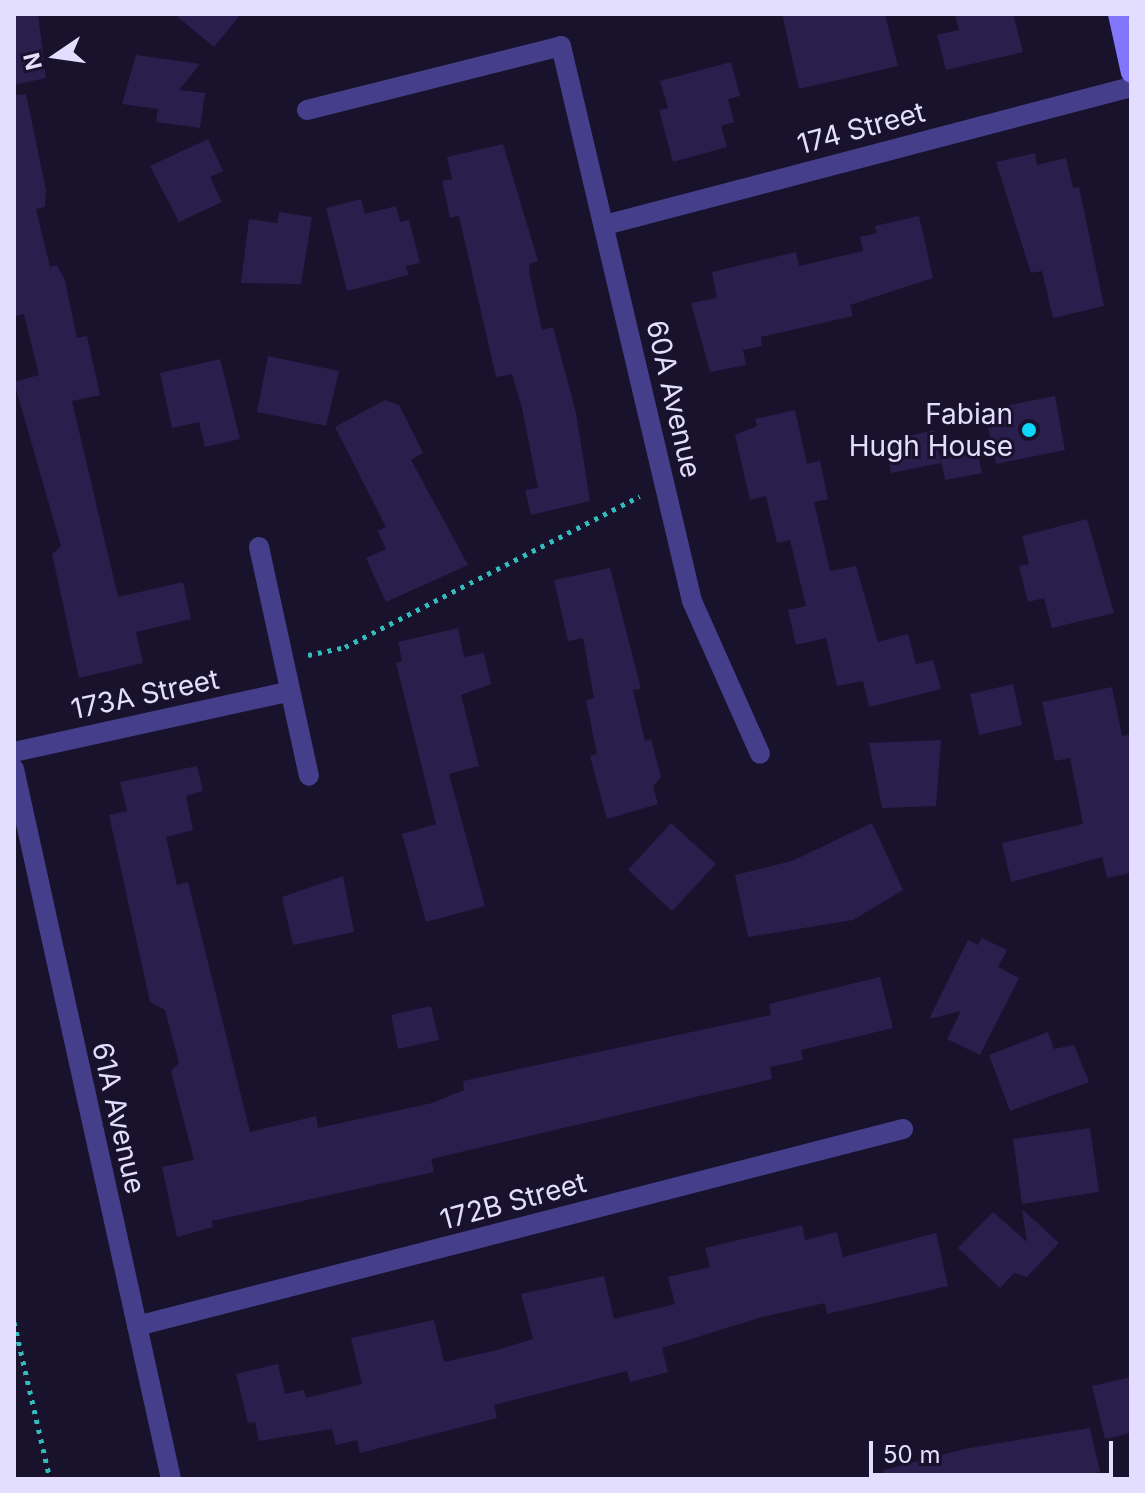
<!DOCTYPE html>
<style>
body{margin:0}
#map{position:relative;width:1145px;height:1493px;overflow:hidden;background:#18122c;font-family:Inter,sans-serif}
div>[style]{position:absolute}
.building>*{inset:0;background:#2a1e4c}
.path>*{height:5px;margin-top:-2.5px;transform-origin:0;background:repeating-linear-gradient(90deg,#33bcbc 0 4px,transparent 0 10px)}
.street>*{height:20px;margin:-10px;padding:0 10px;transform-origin:10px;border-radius:10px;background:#453e8a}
.secondary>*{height:20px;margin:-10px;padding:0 10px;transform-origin:10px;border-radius:10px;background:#8176fc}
.dots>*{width:22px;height:22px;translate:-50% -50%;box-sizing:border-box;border:4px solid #18122c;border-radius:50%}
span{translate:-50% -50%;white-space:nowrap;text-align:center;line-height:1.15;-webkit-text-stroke:6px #18122c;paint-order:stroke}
.street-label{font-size:28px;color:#e3ddfe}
.poi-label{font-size:28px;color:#e3ddfe}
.right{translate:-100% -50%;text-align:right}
.frame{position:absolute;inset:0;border:16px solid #e3ddfe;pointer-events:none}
.north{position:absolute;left:16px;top:16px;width:80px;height:80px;-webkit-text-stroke:6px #18122c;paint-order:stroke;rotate:257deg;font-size:22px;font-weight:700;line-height:32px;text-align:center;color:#e3ddfe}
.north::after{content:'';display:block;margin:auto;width:28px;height:36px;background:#e3ddfe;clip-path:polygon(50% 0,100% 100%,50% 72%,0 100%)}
.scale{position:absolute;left:869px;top:1441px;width:244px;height:36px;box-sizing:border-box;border:4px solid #e3ddfe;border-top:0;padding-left:10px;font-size:24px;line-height:28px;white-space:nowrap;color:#e3ddfe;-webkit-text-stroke:6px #18122c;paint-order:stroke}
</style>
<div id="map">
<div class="building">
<div style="clip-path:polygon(14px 14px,38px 14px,46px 78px,14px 85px)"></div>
<div style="clip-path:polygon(174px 14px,241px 14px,214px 47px)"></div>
<div style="clip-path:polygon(782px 14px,885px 14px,898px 66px,799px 89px)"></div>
<div style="clip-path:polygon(955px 14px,1013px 14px,1023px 52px,946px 70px,937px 35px,959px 30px)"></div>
<div style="clip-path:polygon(136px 55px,200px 64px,179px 90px,205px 93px,200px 128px,156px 122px,158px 109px,122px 104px)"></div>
<div style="clip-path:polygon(731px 62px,740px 96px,728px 99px,734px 122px,721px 126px,727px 147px,673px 162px,659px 110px,668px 108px,660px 81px)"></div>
<div style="clip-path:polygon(26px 94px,46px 190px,45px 207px,36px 209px,50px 267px,57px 265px,65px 281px,77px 338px,87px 336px,100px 395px,72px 401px,118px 597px,183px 582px,191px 619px,136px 632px,143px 663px,79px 678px,52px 554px,61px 546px,14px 382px,39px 375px,24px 314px,14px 316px,14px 95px)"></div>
<div style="clip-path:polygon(208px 139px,223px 171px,210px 177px,222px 202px,179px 222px,150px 166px)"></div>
<div style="clip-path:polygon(503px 144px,538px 261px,529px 264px,530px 277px,542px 330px,553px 327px,576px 413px,590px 501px,531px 515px,525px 490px,538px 488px,522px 408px,512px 374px,496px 377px,459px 216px,450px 218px,442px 181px,452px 179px,447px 157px)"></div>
<div style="clip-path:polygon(1035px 153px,1037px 165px,1066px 158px,1073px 188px,1079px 187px,1104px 306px,1053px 318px,1042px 271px,1031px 273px,996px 162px)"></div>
<div style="clip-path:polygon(361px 199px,365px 214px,396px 206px,400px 222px,409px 220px,420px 263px,406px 266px,408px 275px,347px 291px,326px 208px)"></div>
<div style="clip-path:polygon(279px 212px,312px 217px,301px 284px,241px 283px,249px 219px,277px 223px)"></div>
<div style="clip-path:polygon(919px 216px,933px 278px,850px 305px,853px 316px,761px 337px,762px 346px,743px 350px,746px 365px,710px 372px,691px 303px,717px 298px,712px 272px,796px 252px,799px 266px,863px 251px,860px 237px,877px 233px,875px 226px)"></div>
<div style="clip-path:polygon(268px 356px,339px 371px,326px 426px,257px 412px)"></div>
<div style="clip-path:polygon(220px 359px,240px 439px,205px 447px,199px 422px,172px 428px,160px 373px)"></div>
<div style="clip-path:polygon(1055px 396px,1065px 450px,996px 464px,988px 428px,999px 426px,995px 408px)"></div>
<div style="clip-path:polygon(385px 400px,399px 405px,423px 453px,411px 460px,468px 565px,386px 602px,366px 558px,386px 549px,378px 531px,386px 527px,335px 427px)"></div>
<div style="clip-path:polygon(795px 410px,807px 464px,820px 461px,828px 499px,814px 502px,830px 571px,856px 566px,878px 642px,908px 634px,916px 664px,933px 660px,941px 689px,869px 707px,863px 681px,837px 686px,826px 638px,796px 645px,788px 610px,806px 606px,790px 540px,777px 543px,766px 496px,750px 500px,735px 435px,757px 426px,755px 419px)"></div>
<div style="clip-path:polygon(934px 430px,941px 463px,891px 473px,884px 442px)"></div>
<div style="clip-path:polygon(977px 449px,982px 473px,945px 480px,940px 456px)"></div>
<div style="clip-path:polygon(1087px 519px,1114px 613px,1052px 628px,1044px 598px,1028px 602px,1019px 566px,1029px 564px,1022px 536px)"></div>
<div style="clip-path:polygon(610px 568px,641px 689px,633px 690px,645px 741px,651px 739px,661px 777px,653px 786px,658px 804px,607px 819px,590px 756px,597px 754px,586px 700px,594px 698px,583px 638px,568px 641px,554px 580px)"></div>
<div style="clip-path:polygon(458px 628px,464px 657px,484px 653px,491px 684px,461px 695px,479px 766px,449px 774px,485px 906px,426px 922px,402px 834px,436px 824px,396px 663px,402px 661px,398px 642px)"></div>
<div style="clip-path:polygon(1013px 684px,1022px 725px,979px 735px,970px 694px)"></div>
<div style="clip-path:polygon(1112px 687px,1122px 736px,1131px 734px,1131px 873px,1107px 878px,1102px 857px,1011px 882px,1002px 843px,1083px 824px,1070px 758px,1055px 761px,1042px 702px)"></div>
<div style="clip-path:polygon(941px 740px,936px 806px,882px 808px,869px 743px)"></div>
<div style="clip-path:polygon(197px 766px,203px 791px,186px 796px,193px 830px,166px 837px,177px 885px,188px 882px,250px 1132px,316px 1116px,318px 1128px,432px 1103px,464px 1090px,463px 1081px,771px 1015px,769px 1004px,880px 977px,893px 1028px,801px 1050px,803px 1060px,770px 1067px,772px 1079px,431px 1159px,434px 1172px,212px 1221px,213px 1227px,177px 1237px,162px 1167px,194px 1160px,171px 1071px,179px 1063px,165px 1010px,150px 1002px,109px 815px,127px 811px,120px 782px)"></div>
<div style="clip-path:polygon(671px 823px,716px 864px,672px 911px,628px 870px)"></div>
<div style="clip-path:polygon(872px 823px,903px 890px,853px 920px,748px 937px,735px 875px,792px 861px)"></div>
<div style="clip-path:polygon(343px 876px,354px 932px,293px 945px,282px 897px)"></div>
<div style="clip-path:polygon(982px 938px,1007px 950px,998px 967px,1019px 978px,980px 1055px,947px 1039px,961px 1011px,929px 1019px,968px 940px,978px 945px)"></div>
<div style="clip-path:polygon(431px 1006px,439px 1040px,398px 1049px,391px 1015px)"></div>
<div style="clip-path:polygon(1048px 1032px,1054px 1049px,1074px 1045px,1089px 1082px,1010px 1111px,989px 1055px)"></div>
<div style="clip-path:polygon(1090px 1128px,1099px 1192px,1022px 1204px,1013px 1139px)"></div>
<div style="clip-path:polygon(1022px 1209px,1059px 1243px,1027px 1277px,1014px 1273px,1000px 1288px,958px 1248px,993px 1212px,1027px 1242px)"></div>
<div style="clip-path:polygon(802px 1225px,805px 1240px,837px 1232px,843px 1257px,936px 1233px,948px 1286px,827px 1314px,825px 1303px,762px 1317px,662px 1348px,668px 1372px,630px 1382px,627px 1371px,494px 1405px,497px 1418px,360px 1453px,357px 1440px,336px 1445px,332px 1429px,259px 1441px,255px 1422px,248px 1423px,236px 1374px,278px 1364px,285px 1394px,304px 1390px,306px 1398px,362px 1384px,351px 1338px,434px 1320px,444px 1362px,493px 1351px,533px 1339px,521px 1294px,604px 1276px,614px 1319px,675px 1304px,668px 1277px,710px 1267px,705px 1248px)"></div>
<div style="clip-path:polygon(1131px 1377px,1131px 1433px,1105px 1439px,1092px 1386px)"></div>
<div style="clip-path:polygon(1090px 1428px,1100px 1472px,1069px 1479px,885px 1479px,884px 1470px,964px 1449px)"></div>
</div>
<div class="path">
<div style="left:308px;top:655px;width:38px;rotate:-12deg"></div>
<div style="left:345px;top:647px;width:331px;rotate:-27.1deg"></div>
<div style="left:14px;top:1322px;width:161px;rotate:77.1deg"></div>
</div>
<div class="street">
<div style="left:307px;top:110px;width:262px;rotate:-14.1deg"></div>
<div style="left:561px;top:46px;width:570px;rotate:76.72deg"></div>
<div style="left:692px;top:601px;width:167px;rotate:66deg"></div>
<div style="left:605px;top:225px;width:544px;rotate:-14.7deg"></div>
<div style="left:259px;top:547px;width:234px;rotate:77.7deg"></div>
<div style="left:14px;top:752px;width:280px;rotate:-12.4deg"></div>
<div style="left:14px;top:769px;width:727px;rotate:77.53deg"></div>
<div style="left:137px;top:1326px;width:791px;rotate:-14.42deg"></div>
</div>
<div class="secondary">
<div style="left:1118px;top:14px;width:60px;rotate:77.6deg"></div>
</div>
<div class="dots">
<div style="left:1029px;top:430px;background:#0dd6fa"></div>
</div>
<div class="street-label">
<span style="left:861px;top:128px;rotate:-15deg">174 Street</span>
<span style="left:674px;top:399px;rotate:77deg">60A Avenue</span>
<span style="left:145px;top:694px;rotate:-12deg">173A Street</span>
<span style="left:119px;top:1118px;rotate:77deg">61A Avenue</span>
<span style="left:513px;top:1201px;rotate:-15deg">172B Street</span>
</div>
<div class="poi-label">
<span class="right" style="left:1013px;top:430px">Fabian<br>Hugh House</span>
</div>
<div class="frame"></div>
<div class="north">N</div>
<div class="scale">50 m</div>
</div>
